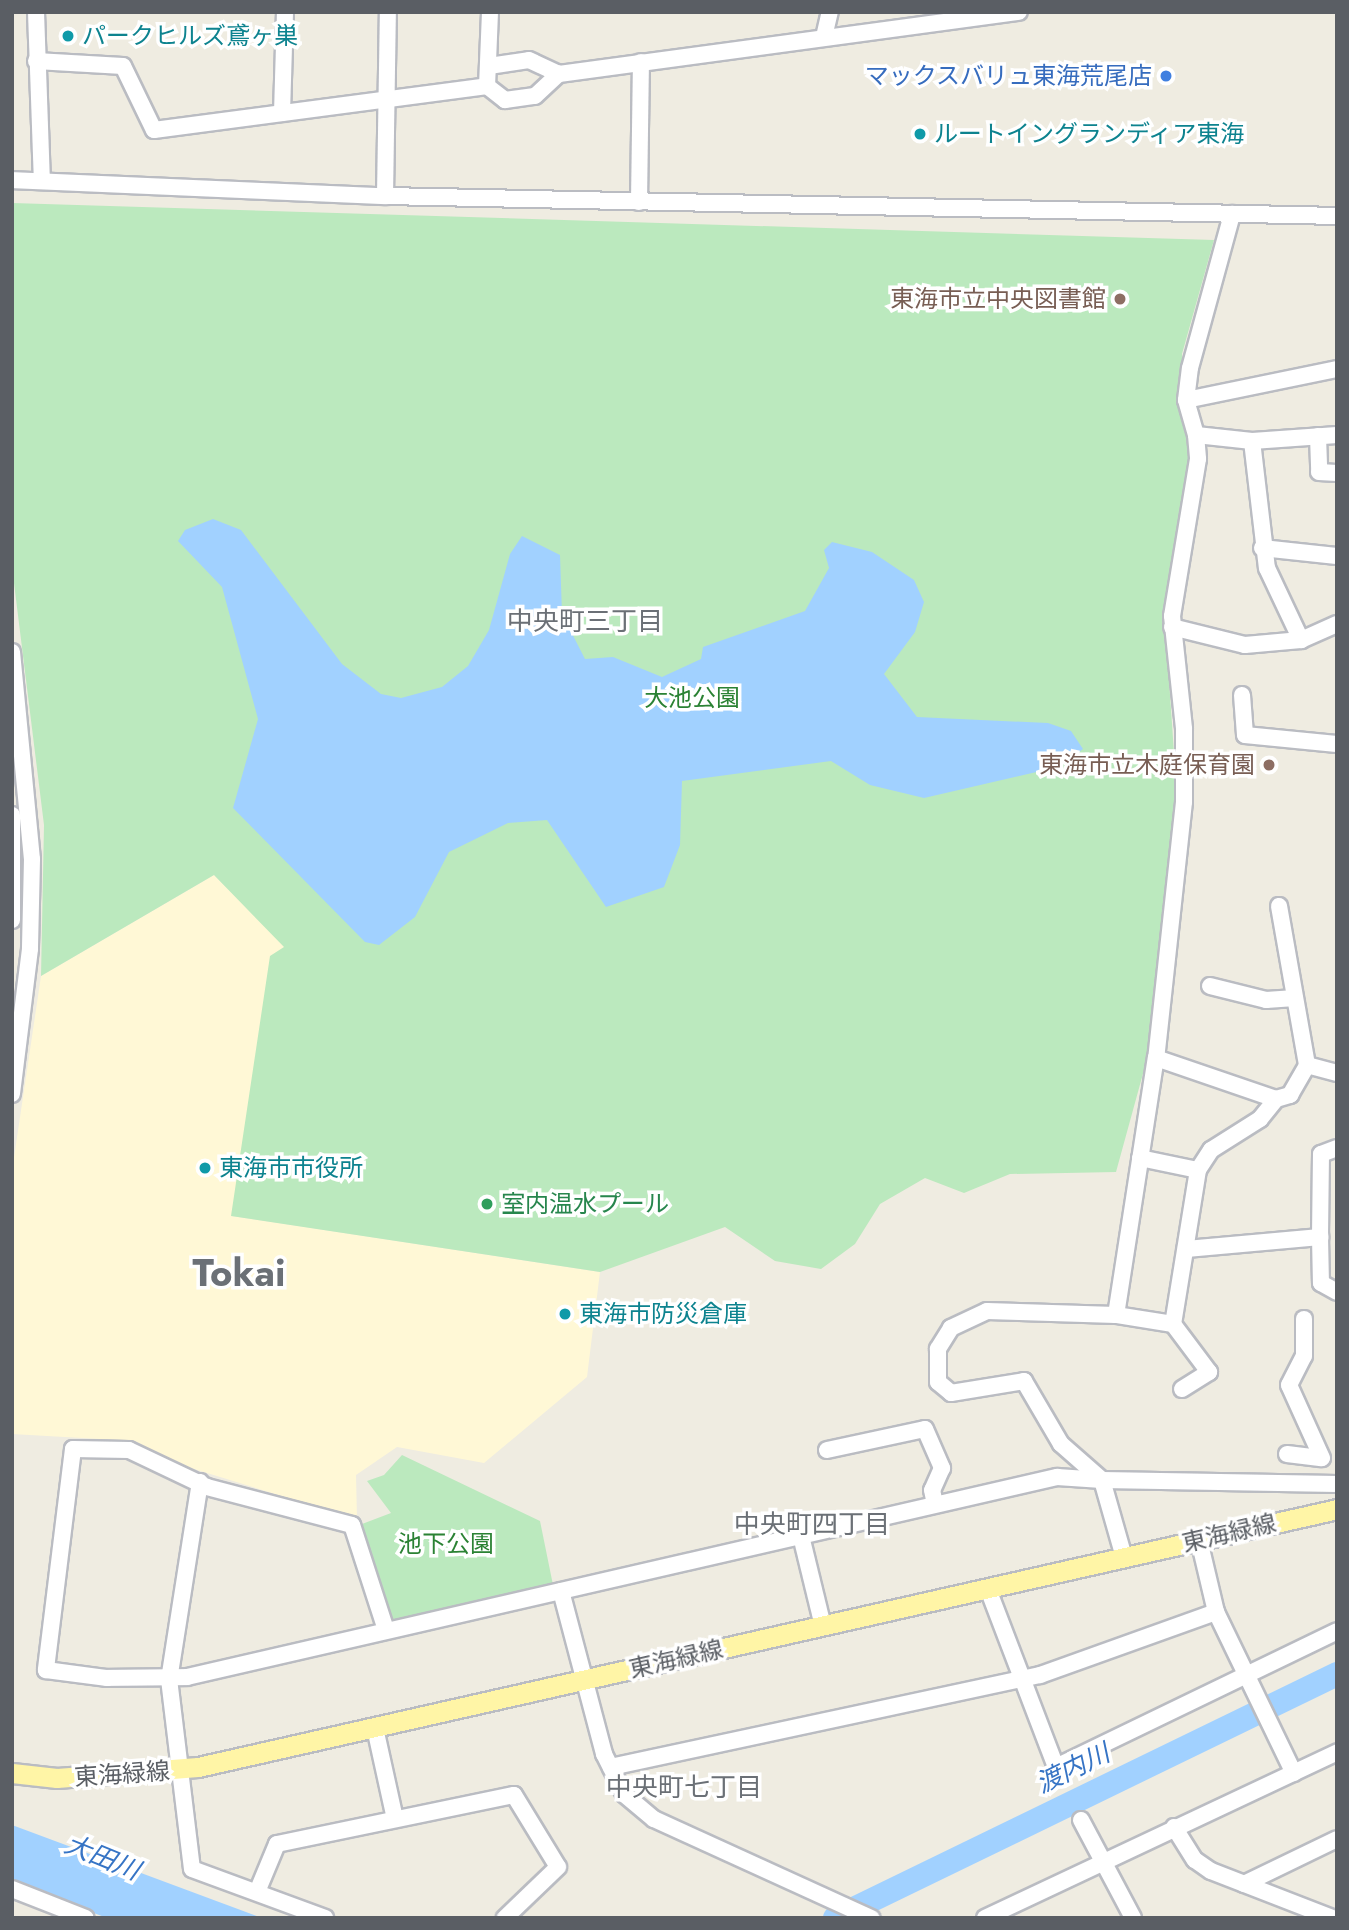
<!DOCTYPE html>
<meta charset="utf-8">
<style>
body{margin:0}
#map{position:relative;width:1349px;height:1930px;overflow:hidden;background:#efece1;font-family:Jost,"Noto Sans JP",sans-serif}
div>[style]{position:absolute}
.commercial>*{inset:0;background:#fff8d6}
.green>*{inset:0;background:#bbe9be}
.water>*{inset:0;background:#a1d1ff}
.river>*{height:24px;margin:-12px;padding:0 12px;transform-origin:12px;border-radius:12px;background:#a1d1ff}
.roads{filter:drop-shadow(2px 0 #babcc2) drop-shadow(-2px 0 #babcc2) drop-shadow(0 2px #babcc2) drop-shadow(0 -2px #babcc2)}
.minor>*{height:16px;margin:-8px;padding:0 8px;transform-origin:8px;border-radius:8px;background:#fff}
.major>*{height:19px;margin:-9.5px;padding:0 9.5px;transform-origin:9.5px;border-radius:9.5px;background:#fff5a6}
.dots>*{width:19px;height:19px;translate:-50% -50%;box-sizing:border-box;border:4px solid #fff;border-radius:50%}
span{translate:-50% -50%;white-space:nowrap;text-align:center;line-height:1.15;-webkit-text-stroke:7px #fff;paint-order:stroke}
.culture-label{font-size:24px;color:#0d838f}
.left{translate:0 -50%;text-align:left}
.shop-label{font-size:24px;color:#366cbe}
.right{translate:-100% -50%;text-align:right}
.education-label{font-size:24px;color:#785e54}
.park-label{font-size:24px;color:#2b8234}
.leisure-label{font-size:24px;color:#27864d}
.street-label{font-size:24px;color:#5a5e64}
.neighbourhood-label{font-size:26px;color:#6b7076}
.water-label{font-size:26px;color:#3674c5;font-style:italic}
.town-label{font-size:38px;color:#6b7076;font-weight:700}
.frame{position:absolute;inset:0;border:14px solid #5a5e64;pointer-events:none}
</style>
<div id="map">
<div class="commercial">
<div style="clip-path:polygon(214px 875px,285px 947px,232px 1216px,600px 1272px,587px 1377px,484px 1463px,397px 1447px,356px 1475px,357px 1519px,181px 1465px,135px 1441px,12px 1434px,12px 1171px,41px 976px)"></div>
</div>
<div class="green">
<div style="clip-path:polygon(12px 203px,1214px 240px,1182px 354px,1194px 453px,1165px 621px,1177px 797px,1147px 1059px,1116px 1172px,1010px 1174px,964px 1193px,925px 1178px,880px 1204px,855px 1244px,821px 1269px,775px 1261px,725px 1227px,600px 1272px,231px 1216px,270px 956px,284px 947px,214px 875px,41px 976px,44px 825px,12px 567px)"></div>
<div style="clip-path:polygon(402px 1455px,540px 1521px,553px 1585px,392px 1623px,362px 1524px,391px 1513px,367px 1481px,384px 1475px)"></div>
</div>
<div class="water">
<div style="clip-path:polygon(213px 519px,241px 530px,342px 664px,381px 694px,401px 698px,442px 687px,468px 666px,489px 630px,510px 554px,522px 536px,560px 555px,562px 614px,585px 659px,613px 657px,662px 677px,701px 659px,703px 647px,805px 611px,829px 568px,824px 550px,832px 542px,872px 552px,914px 580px,924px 602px,915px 632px,884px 674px,917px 717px,1048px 723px,1071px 731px,1083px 749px,1058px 767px,924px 798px,870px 785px,831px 761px,682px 781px,680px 845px,664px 887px,606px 907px,547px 820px,508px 823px,449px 852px,415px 917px,379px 945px,365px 942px,233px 808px,258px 719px,222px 587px,178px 541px,185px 530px)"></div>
<div style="clip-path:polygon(12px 1825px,262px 1918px,107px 1918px,12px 1882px)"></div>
</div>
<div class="river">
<div style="left:835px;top:1918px;width:558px;rotate:-25.92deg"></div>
</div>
<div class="roads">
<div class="minor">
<div style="left:36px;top:12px;width:169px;rotate:88deg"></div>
<div style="left:490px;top:12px;width:74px;rotate:92.3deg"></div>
<div style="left:487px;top:86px;width:23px;rotate:38deg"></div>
<div style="left:505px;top:100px;width:30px;rotate:-8deg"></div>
<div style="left:535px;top:96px;width:33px;rotate:-43deg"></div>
<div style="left:559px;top:74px;width:464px;rotate:-7.7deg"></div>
<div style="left:824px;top:37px;width:26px;rotate:-77deg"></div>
<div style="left:36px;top:61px;width:87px;rotate:3.3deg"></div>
<div style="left:123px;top:66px;width:71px;rotate:64.2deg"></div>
<div style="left:154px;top:130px;width:336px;rotate:-7.5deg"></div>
<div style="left:489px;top:66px;width:40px;rotate:-8.5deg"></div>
<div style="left:529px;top:60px;width:33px;rotate:25deg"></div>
<div style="left:282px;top:113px;width:101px;rotate:-88.3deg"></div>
<div style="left:12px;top:180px;width:373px;rotate:2.5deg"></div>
<div style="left:385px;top:196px;width:952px;rotate:1.2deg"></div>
<div style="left:385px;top:196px;width:184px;rotate:-89.1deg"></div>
<div style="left:639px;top:202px;width:140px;rotate:-89.2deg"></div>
<div style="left:1186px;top:400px;width:154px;rotate:-11.6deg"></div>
<div style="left:1196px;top:435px;width:36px;rotate:-106deg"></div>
<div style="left:1186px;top:400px;width:32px;rotate:-83deg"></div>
<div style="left:1190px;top:368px;width:160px;rotate:-74.7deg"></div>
<div style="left:1337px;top:435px;width:85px;rotate:176deg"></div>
<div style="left:1252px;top:441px;width:56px;rotate:-173.9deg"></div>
<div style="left:1196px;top:435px;width:24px;rotate:85deg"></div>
<div style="left:1198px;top:459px;width:159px;rotate:99.4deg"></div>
<div style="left:1172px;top:616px;width:114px;rotate:83.9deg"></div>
<div style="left:1184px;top:729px;width:73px;rotate:90deg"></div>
<div style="left:1184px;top:802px;width:258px;rotate:96.2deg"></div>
<div style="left:1156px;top:1058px;width:127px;rotate:18.9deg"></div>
<div style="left:1276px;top:1099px;width:15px;rotate:-16deg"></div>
<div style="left:1290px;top:1095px;width:34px;rotate:-60deg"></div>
<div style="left:1307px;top:1065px;width:31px;rotate:15deg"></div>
<div style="left:1318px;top:436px;width:36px;rotate:88deg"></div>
<div style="left:1319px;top:472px;width:18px;rotate:3deg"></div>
<div style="left:1252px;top:441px;width:128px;rotate:83.3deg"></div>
<div style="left:1267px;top:568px;width:80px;rotate:64.7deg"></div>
<div style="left:1262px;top:548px;width:75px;rotate:6.1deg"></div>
<div style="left:1172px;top:627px;width:75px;rotate:13.9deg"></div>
<div style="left:1245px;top:645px;width:56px;rotate:-5.1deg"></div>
<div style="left:1301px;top:640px;width:39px;rotate:-24deg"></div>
<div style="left:12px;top:652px;width:208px;rotate:84.5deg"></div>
<div style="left:32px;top:859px;width:90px;rotate:91.3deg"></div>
<div style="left:30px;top:949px;width:146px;rotate:97.1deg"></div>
<div style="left:1242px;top:695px;width:40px;rotate:85.7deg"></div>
<div style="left:1245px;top:735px;width:92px;rotate:5.6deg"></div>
<div style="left:12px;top:815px;width:105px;rotate:90deg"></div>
<div style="left:1279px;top:906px;width:161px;rotate:80deg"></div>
<div style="left:1210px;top:986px;width:58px;rotate:14deg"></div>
<div style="left:1266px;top:1000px;width:29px;rotate:-4deg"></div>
<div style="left:1337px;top:1148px;width:17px;rotate:159deg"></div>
<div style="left:1321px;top:1154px;width:83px;rotate:90.7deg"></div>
<div style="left:1320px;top:1237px;width:46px;rotate:88.8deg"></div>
<div style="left:1321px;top:1283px;width:18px;rotate:29deg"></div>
<div style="left:1140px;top:1158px;width:59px;rotate:11.7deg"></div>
<div style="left:1198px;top:1170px;width:156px;rotate:99.2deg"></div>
<div style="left:1198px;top:1170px;width:24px;rotate:-57deg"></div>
<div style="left:1211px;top:1150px;width:58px;rotate:-32.3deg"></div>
<div style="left:1260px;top:1119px;width:26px;rotate:-51deg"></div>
<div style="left:1186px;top:1249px;width:135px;rotate:-5.1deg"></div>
<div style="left:1116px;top:1315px;width:260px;rotate:-81.2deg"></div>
<div style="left:1182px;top:1389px;width:32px;rotate:-32deg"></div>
<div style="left:1209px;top:1372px;width:60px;rotate:-126.9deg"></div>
<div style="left:1173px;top:1324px;width:58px;rotate:-171deg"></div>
<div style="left:1116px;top:1315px;width:129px;rotate:-178.2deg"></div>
<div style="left:987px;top:1311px;width:40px;rotate:155deg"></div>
<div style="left:951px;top:1328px;width:25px;rotate:122deg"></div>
<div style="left:938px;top:1349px;width:33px;rotate:90deg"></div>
<div style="left:938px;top:1382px;width:17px;rotate:40deg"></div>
<div style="left:951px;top:1393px;width:74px;rotate:-9.3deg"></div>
<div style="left:1024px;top:1381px;width:73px;rotate:59.6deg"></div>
<div style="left:1061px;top:1444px;width:55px;rotate:41.3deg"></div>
<div style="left:1102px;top:1480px;width:235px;rotate:1deg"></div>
<div style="left:827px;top:1450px;width:100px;rotate:-12.1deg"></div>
<div style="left:925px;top:1429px;width:43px;rotate:66.4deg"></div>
<div style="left:942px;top:1468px;width:24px;rotate:114deg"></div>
<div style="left:932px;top:1490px;width:14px;rotate:78deg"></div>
<div style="left:1287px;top:1454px;width:35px;rotate:7deg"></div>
<div style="left:1322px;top:1458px;width:80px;rotate:-114.3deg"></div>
<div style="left:1289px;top:1385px;width:33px;rotate:-63deg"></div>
<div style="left:1304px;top:1356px;width:37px;rotate:-90deg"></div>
<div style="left:200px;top:1482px;width:199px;rotate:98.9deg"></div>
<div style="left:169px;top:1679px;width:191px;rotate:83.1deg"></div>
<div style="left:192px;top:1869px;width:142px;rotate:20.2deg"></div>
<div style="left:801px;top:1536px;width:93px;rotate:76.3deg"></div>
<div style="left:1199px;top:1540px;width:74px;rotate:76.7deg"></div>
<div style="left:1216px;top:1612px;width:179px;rotate:64.2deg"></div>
<div style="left:988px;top:1589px;width:191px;rotate:69.1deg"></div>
<div style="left:1056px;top:1767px;width:312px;rotate:-25.8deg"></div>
<div style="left:561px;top:1591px;width:169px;rotate:75.2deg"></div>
<div style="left:604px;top:1754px;width:45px;rotate:63.4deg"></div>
<div style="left:624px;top:1794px;width:39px;rotate:40deg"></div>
<div style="left:654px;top:1819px;width:239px;rotate:24.5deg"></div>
<div style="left:386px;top:1630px;width:110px;rotate:-107.9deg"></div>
<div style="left:352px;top:1525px;width:150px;rotate:-165.3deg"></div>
<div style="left:207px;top:1487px;width:86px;rotate:-154.6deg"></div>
<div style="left:129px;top:1450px;width:56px;rotate:-179deg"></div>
<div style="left:73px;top:1449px;width:223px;rotate:97deg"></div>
<div style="left:46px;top:1670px;width:62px;rotate:7.5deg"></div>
<div style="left:107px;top:1678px;width:80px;rotate:-0.7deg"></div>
<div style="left:187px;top:1677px;width:893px;rotate:-12.95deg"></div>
<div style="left:1057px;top:1477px;width:45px;rotate:3.8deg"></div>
<div style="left:1102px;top:1480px;width:80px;rotate:74.1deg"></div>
<div style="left:375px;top:1728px;width:93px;rotate:77.6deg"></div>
<div style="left:611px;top:1767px;width:439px;rotate:-12.1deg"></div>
<div style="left:1040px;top:1675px;width:187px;rotate:-19.7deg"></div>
<div style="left:1081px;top:1820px;width:111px;rotate:62deg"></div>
<div style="left:1174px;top:1827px;width:39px;rotate:58deg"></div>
<div style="left:1195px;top:1860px;width:19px;rotate:35deg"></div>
<div style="left:1211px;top:1871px;width:130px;rotate:21.2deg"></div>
<div style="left:1244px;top:1884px;width:103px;rotate:-25.8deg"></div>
<div style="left:12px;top:1889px;width:79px;rotate:21.4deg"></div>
<div style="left:257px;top:1892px;width:52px;rotate:-67.4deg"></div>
<div style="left:277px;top:1844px;width:242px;rotate:-11.7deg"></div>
<div style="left:514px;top:1795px;width:84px;rotate:58.6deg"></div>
<div style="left:558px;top:1867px;width:74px;rotate:136.1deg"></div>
<div style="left:985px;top:1918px;width:389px;rotate:-25.2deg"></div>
</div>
<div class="major">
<div style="left:12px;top:1773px;width:45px;rotate:6.3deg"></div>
<div style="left:57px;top:1778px;width:141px;rotate:-4.5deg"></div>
<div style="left:198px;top:1767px;width:1168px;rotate:-12.76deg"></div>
</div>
</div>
<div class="dots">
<div style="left:68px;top:36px;background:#0f9aa8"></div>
<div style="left:1166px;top:76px;background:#3f7fe0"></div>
<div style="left:920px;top:134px;background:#0f9aa8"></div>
<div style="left:1120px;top:299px;background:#8d6e63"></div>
<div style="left:1269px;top:765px;background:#8d6e63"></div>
<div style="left:205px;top:1168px;background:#0f9aa8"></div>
<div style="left:487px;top:1204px;background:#2e9e5b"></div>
<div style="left:565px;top:1314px;background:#0f9aa8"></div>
</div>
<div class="culture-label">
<span class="left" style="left:82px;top:36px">パークヒルズ鳶ヶ巣</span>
<span class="left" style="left:934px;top:134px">ルートイングランディア東海</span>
<span class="left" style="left:219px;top:1168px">東海市市役所</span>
<span class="left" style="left:579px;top:1314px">東海市防災倉庫</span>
</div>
<div class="shop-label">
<span class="right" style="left:1152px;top:76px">マックスバリュ東海荒尾店</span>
</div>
<div class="education-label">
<span class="right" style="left:1106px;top:299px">東海市立中央図書館</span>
<span class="right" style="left:1255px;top:765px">東海市立木庭保育園</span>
</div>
<div class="park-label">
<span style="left:692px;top:698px">大池公園</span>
<span style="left:446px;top:1544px">池下公園</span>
</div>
<div class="leisure-label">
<span class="left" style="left:501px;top:1204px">室内温水プール</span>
</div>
<div class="street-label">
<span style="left:1229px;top:1533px;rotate:-13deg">東海緑線</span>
<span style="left:676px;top:1659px;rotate:-13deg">東海緑線</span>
<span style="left:122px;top:1774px;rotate:-4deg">東海緑線</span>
</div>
<div class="neighbourhood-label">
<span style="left:585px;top:622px">中央町三丁目</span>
<span style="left:812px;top:1525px">中央町四丁目</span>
<span style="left:684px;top:1788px">中央町七丁目</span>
</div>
<div class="water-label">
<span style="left:1073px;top:1769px;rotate:-26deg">渡内川</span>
<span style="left:102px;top:1858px;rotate:22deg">大田川</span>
</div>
<div class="town-label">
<span style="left:239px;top:1273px">Tokai</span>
</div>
<div class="frame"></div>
</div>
